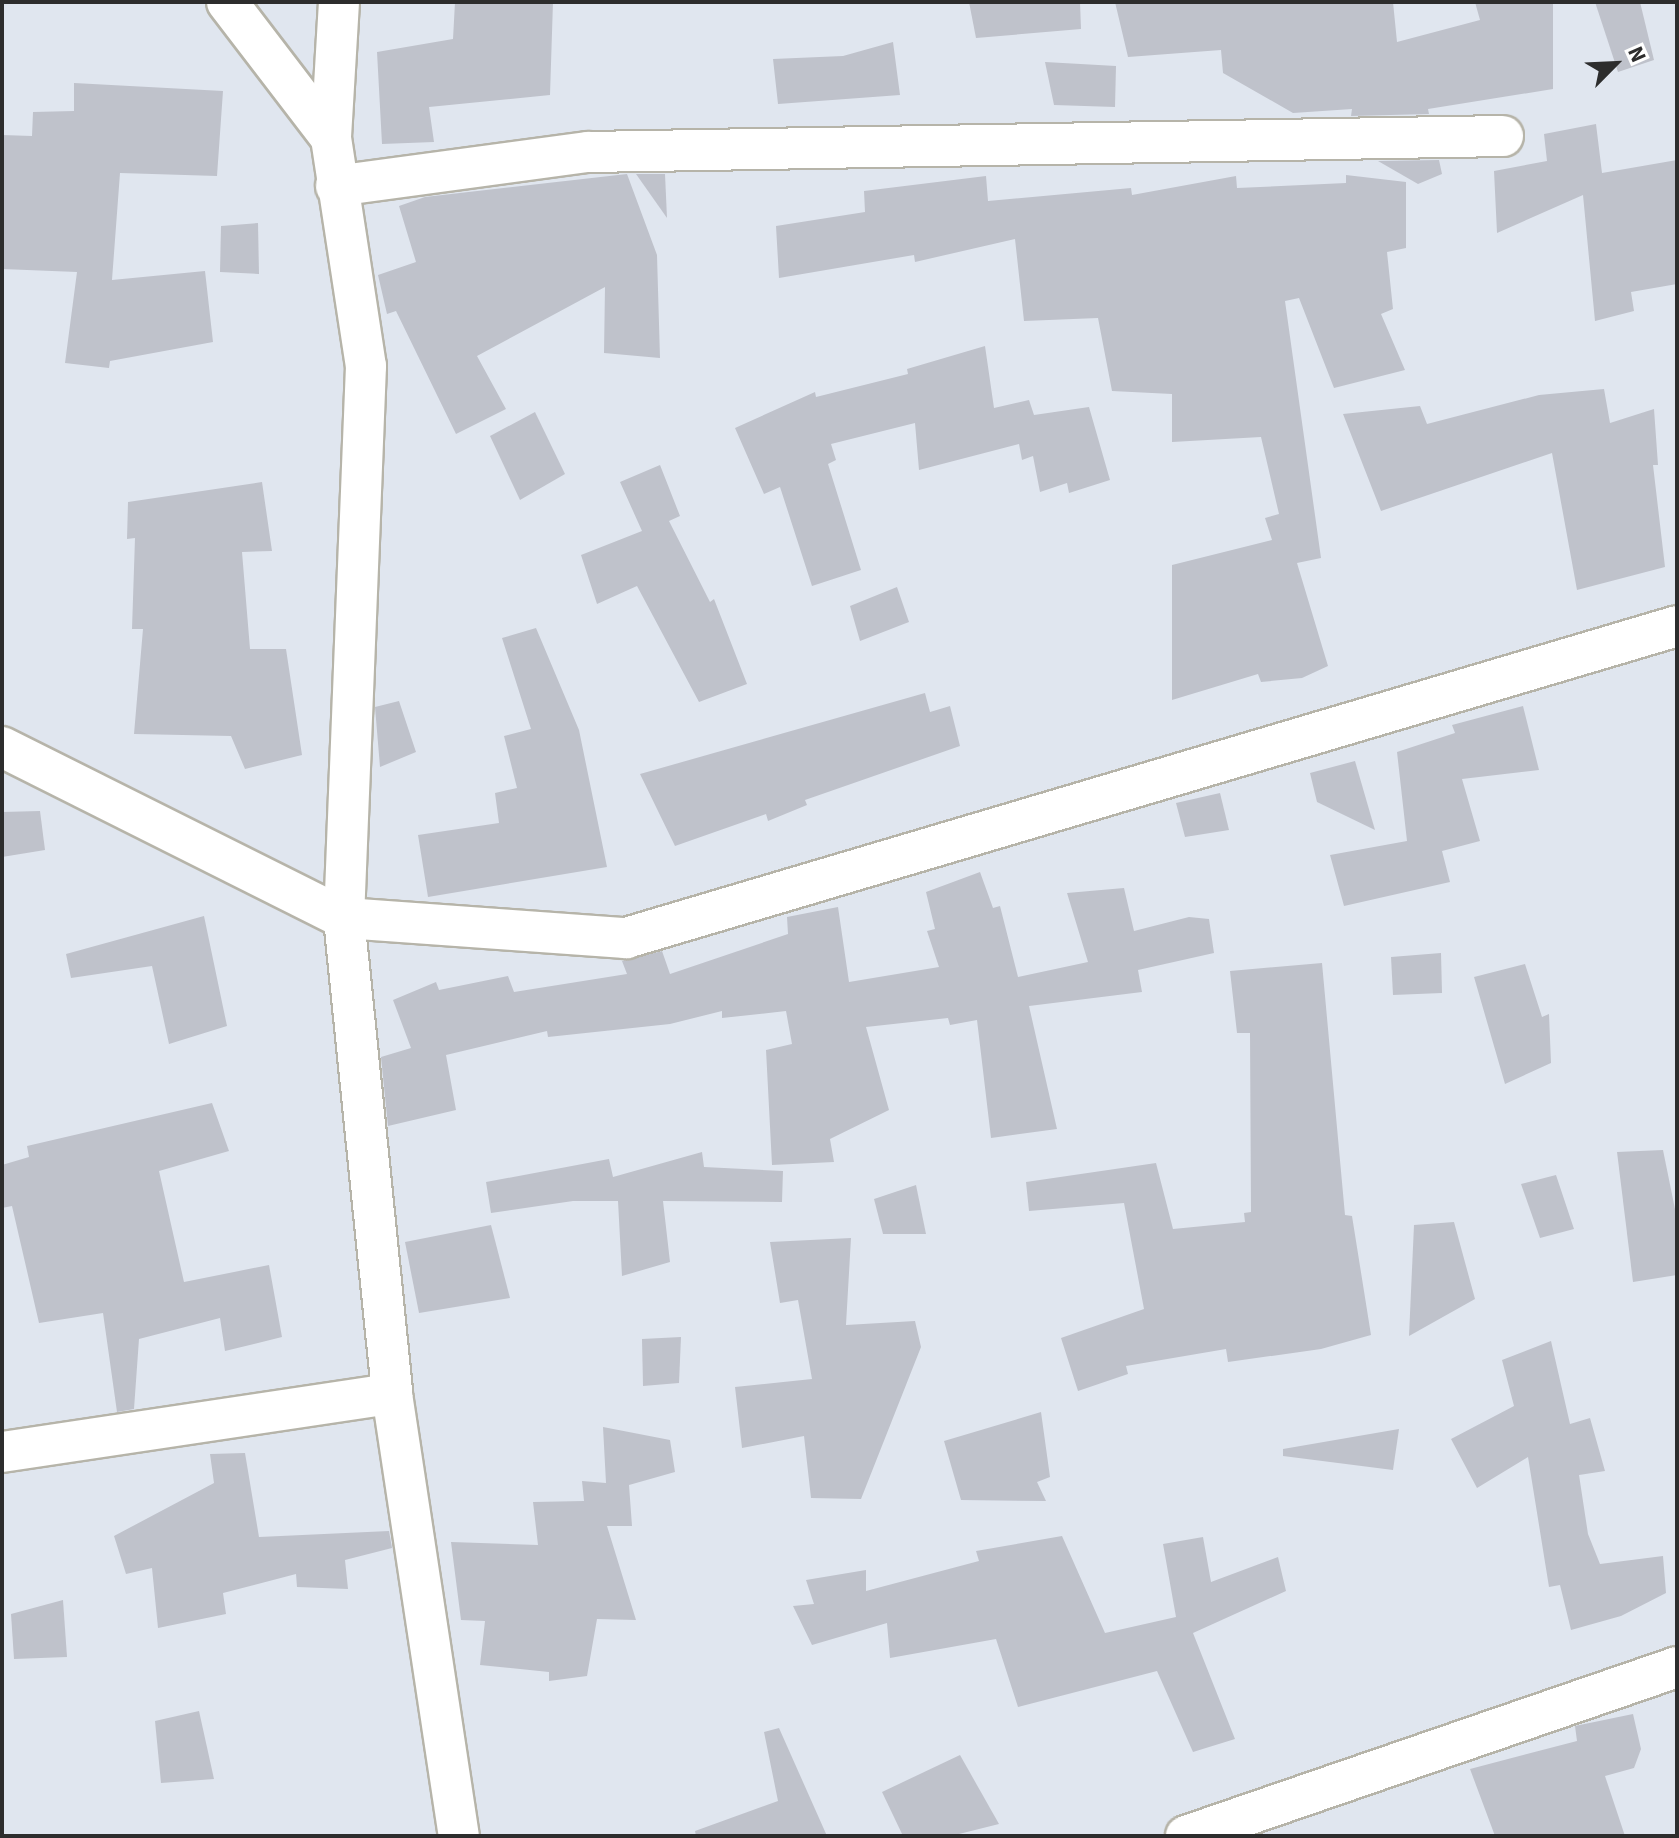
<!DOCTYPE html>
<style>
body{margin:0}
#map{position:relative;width:1679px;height:1838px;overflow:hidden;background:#e0e6ef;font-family:"Source Sans 3",sans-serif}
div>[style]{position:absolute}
.building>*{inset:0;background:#bfc2cb}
.roads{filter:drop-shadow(2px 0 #b6b4a9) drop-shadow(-2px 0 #b6b4a9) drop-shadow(0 2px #b6b4a9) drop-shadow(0 -2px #b6b4a9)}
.minor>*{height:40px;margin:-20px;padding:0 20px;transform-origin:20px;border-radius:20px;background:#fff}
span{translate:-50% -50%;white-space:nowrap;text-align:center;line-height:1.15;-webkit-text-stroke:8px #fff;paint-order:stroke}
.frame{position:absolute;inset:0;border:4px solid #2d2d2d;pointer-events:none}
.north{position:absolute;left:1575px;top:24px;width:80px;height:80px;-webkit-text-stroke:6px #fff;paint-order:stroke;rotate:66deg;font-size:22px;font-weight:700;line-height:32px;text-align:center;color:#2d2d2d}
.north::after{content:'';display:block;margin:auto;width:28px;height:36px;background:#2d2d2d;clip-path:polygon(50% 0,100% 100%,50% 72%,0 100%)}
</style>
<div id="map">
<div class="building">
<div style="clip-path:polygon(455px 2px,553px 2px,550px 95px,429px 107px,434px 142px,382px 144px,377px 52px,453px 39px)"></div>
<div style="clip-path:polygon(969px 2px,1080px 2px,1081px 29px,976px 38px)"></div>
<div style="clip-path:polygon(1115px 2px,1393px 2px,1397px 42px,1480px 20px,1475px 2px,1553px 2px,1553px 89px,1428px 109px,1429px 114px,1351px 116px,1352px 109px,1293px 113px,1223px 73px,1221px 50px,1128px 57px)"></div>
<div style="clip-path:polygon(1595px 2px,1640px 2px,1654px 60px,1618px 72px)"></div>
<div style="clip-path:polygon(893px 42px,900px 95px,778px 104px,773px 59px,843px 56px)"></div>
<div style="clip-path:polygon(1045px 62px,1116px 66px,1115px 107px,1054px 105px)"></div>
<div style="clip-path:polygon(74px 83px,223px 91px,217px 176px,120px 173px,112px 280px,205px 271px,213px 342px,110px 361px,109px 368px,65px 363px,77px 272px,2px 269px,2px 135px,32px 136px,33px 112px,74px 111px)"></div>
<div style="clip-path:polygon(1596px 124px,1602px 173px,1677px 160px,1677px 284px,1631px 292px,1634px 311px,1595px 321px,1583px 195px,1497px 233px,1494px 171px,1547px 161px,1544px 134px)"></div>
<div style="clip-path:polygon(1439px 160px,1442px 174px,1418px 184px,1378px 161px)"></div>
<div style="clip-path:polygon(627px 174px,657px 255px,660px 358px,604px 353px,605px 287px,477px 356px,506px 409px,456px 434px,396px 311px,387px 314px,378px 275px,416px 262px,399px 206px,425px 197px)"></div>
<div style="clip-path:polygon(636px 174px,665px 174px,667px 218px)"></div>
<div style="clip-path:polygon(1346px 175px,1406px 182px,1406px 248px,1387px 252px,1393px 309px,1381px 314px,1405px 370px,1334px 388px,1299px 298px,1285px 301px,1321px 558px,1297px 563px,1328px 666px,1302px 678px,1261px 682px,1258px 674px,1172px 700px,1172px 565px,1272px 540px,1265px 518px,1279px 514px,1261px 437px,1172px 442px,1172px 394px,1112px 391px,1098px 318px,1024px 321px,1015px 239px,915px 262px,914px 255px,779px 278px,776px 226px,865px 212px,864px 191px,986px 176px,988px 201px,1131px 188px,1132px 195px,1236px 176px,1237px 188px,1346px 183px)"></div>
<div style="clip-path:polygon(258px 223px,259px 274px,220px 272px,221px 226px)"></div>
<div style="clip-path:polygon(985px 346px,994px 408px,1029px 400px,1034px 415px,1089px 407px,1110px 480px,1069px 493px,1067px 483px,1040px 492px,1033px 456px,1022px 460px,1019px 444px,919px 470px,915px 423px,831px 444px,836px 460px,828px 464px,861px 570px,812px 586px,780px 487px,764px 494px,735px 428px,815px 392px,816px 397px,908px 374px,907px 369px)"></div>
<div style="clip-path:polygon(1604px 389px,1610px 423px,1654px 409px,1658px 465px,1653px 465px,1665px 567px,1577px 590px,1552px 453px,1381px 511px,1343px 414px,1420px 406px,1427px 424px,1539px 395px)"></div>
<div style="clip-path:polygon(535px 412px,565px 474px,520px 500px,490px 436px)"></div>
<div style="clip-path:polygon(660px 465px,680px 516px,669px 521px,710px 602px,714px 599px,747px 684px,699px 702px,637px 586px,597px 604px,581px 555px,642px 531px,620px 482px)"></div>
<div style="clip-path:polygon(262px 482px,272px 551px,242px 552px,250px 649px,286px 649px,302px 755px,245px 769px,231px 736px,134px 734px,143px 629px,132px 629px,135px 538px,127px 539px,128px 502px)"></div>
<div style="clip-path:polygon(897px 587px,909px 622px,860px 641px,850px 606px)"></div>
<div style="clip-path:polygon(536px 628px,579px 730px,607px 867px,428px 897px,418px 835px,499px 823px,495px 793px,517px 788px,504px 736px,531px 729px,502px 638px)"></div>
<div style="clip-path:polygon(925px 693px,930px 712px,950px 706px,960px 746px,805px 800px,807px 805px,768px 821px,766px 814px,675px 846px,640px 774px)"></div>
<div style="clip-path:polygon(399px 701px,416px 752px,380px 767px,375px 707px)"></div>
<div style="clip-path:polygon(1523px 706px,1539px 770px,1462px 779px,1480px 841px,1442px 851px,1450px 882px,1344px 906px,1330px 855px,1407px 841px,1397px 752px,1455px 733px,1452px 725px)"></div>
<div style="clip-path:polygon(1355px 761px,1375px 830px,1317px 802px,1310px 773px)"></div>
<div style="clip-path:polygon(1220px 793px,1229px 830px,1185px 837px,1176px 803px)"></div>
<div style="clip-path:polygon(40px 811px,45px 850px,2px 857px,2px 812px)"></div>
<div style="clip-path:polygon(980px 872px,993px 908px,1000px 906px,1018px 977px,1088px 962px,1067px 893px,1124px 888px,1134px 931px,1189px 917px,1209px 919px,1214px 953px,1138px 970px,1142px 992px,1029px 1006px,1057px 1129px,991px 1138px,977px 1020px,950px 1025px,948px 1018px,866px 1027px,889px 1110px,830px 1139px,834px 1162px,772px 1165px,766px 1050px,792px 1044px,786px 1011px,722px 1018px,722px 1011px,670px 1024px,548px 1037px,547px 1031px,446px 1055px,456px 1110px,388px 1126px,381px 1057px,411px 1048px,393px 1000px,436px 982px,439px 990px,508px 976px,514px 992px,627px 974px,622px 961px,662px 951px,670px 974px,788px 934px,787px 917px,838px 907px,849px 982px,939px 967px,927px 931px,935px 929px,926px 892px)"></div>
<div style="clip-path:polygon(204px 916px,227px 1026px,169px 1044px,152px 966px,71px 978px,66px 954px)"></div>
<div style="clip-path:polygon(1441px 953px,1442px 993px,1393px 995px,1391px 957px)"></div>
<div style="clip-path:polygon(1322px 963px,1345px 1215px,1352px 1216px,1371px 1335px,1321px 1349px,1228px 1362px,1226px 1349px,1126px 1366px,1128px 1374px,1078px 1391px,1061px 1338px,1144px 1309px,1124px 1203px,1029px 1211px,1026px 1182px,1156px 1163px,1173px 1229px,1245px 1222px,1244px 1213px,1251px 1212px,1250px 1033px,1237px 1033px,1230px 971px)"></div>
<div style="clip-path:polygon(1525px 964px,1542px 1017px,1549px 1014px,1551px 1063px,1505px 1084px,1474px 977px)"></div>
<div style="clip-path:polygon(212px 1103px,229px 1151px,159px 1171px,184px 1282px,269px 1265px,282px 1337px,225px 1351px,220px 1318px,139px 1339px,134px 1409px,117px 1412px,103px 1313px,39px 1323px,12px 1206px,2px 1208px,2px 1165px,29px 1157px,27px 1146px)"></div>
<div style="clip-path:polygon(1663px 1150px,1677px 1219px,1677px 1275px,1633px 1282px,1617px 1152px)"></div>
<div style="clip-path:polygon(702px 1152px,704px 1167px,783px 1171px,782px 1202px,663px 1201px,670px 1262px,622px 1276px,618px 1201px,573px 1201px,491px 1213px,486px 1182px,609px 1159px,613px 1177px)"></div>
<div style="clip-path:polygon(1556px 1175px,1574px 1229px,1540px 1238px,1521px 1184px)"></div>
<div style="clip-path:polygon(916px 1185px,926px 1234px,883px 1234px,874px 1199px)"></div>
<div style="clip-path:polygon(1454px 1222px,1475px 1299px,1409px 1336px,1414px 1225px)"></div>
<div style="clip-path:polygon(491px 1225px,510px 1298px,419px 1313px,405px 1242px)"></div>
<div style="clip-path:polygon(851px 1238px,846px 1325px,915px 1321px,921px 1347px,861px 1499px,811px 1498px,804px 1436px,742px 1448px,735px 1387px,812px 1379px,798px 1300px,780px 1303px,770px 1242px)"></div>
<div style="clip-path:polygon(681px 1337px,679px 1383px,643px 1386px,642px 1339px)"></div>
<div style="clip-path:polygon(1551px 1341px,1570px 1424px,1590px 1418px,1605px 1471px,1579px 1475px,1588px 1534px,1600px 1564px,1663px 1556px,1666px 1593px,1621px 1616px,1571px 1630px,1560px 1585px,1549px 1587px,1528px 1457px,1477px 1488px,1451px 1439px,1514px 1406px,1502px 1360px)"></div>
<div style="clip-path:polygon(1041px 1412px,1050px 1477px,1037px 1482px,1046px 1501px,961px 1500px,944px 1441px)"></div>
<div style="clip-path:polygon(603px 1427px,670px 1440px,675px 1472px,629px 1485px,632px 1526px,607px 1526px,636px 1620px,597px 1619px,587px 1676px,549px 1681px,549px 1672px,480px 1665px,485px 1621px,461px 1620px,451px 1542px,538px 1545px,533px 1502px,584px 1501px,582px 1481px,606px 1483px)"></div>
<div style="clip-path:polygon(1399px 1429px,1393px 1470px,1283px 1456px,1283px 1449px)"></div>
<div style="clip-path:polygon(245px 1453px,259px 1537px,389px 1531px,392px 1548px,345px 1560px,348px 1589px,297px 1587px,296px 1574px,223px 1593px,226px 1614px,158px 1628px,152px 1568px,126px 1574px,114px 1536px,214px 1483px,210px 1454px)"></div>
<div style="clip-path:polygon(1062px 1536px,1105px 1633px,1176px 1617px,1163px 1544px,1203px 1537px,1211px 1582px,1278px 1557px,1286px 1591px,1193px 1633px,1235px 1739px,1193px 1752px,1157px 1671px,1018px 1707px,996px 1639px,890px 1658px,887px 1623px,812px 1645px,793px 1606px,814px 1604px,806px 1580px,866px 1570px,866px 1591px,979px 1561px,976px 1551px)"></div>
<div style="clip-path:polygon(63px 1600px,67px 1657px,14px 1659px,11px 1614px)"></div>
<div style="clip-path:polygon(199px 1711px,214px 1779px,161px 1783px,155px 1721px)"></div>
<div style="clip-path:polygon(1633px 1714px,1641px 1749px,1634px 1768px,1605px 1776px,1625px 1836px,1495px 1836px,1470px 1769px,1577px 1741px,1575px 1726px)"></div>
<div style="clip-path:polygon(779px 1728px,827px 1836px,696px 1836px,695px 1831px,778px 1801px,764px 1732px)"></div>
<div style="clip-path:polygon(960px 1755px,999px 1824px,951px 1836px,903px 1836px,882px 1792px)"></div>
</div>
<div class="roads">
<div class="minor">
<div style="left:227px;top:2px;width:171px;rotate:52.6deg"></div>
<div style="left:339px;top:2px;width:136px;rotate:93.4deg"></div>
<div style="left:331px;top:138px;width:231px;rotate:81.3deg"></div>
<div style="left:366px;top:366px;width:552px;rotate:92.28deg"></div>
<div style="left:344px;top:918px;width:478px;rotate:84.2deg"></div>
<div style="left:392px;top:1394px;width:447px;rotate:81.4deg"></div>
<div style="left:336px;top:186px;width:254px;rotate:-7.7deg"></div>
<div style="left:588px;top:152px;width:915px;rotate:-1deg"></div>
<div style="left:2px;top:747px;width:382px;rotate:26.6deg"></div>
<div style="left:344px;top:918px;width:283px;rotate:4.1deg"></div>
<div style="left:626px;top:938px;width:1096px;rotate:-16.53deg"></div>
<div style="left:2px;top:1452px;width:394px;rotate:-8.5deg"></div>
<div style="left:1186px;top:1836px;width:519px;rotate:-18.99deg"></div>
</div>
</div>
<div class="frame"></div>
<div class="north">N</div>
</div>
